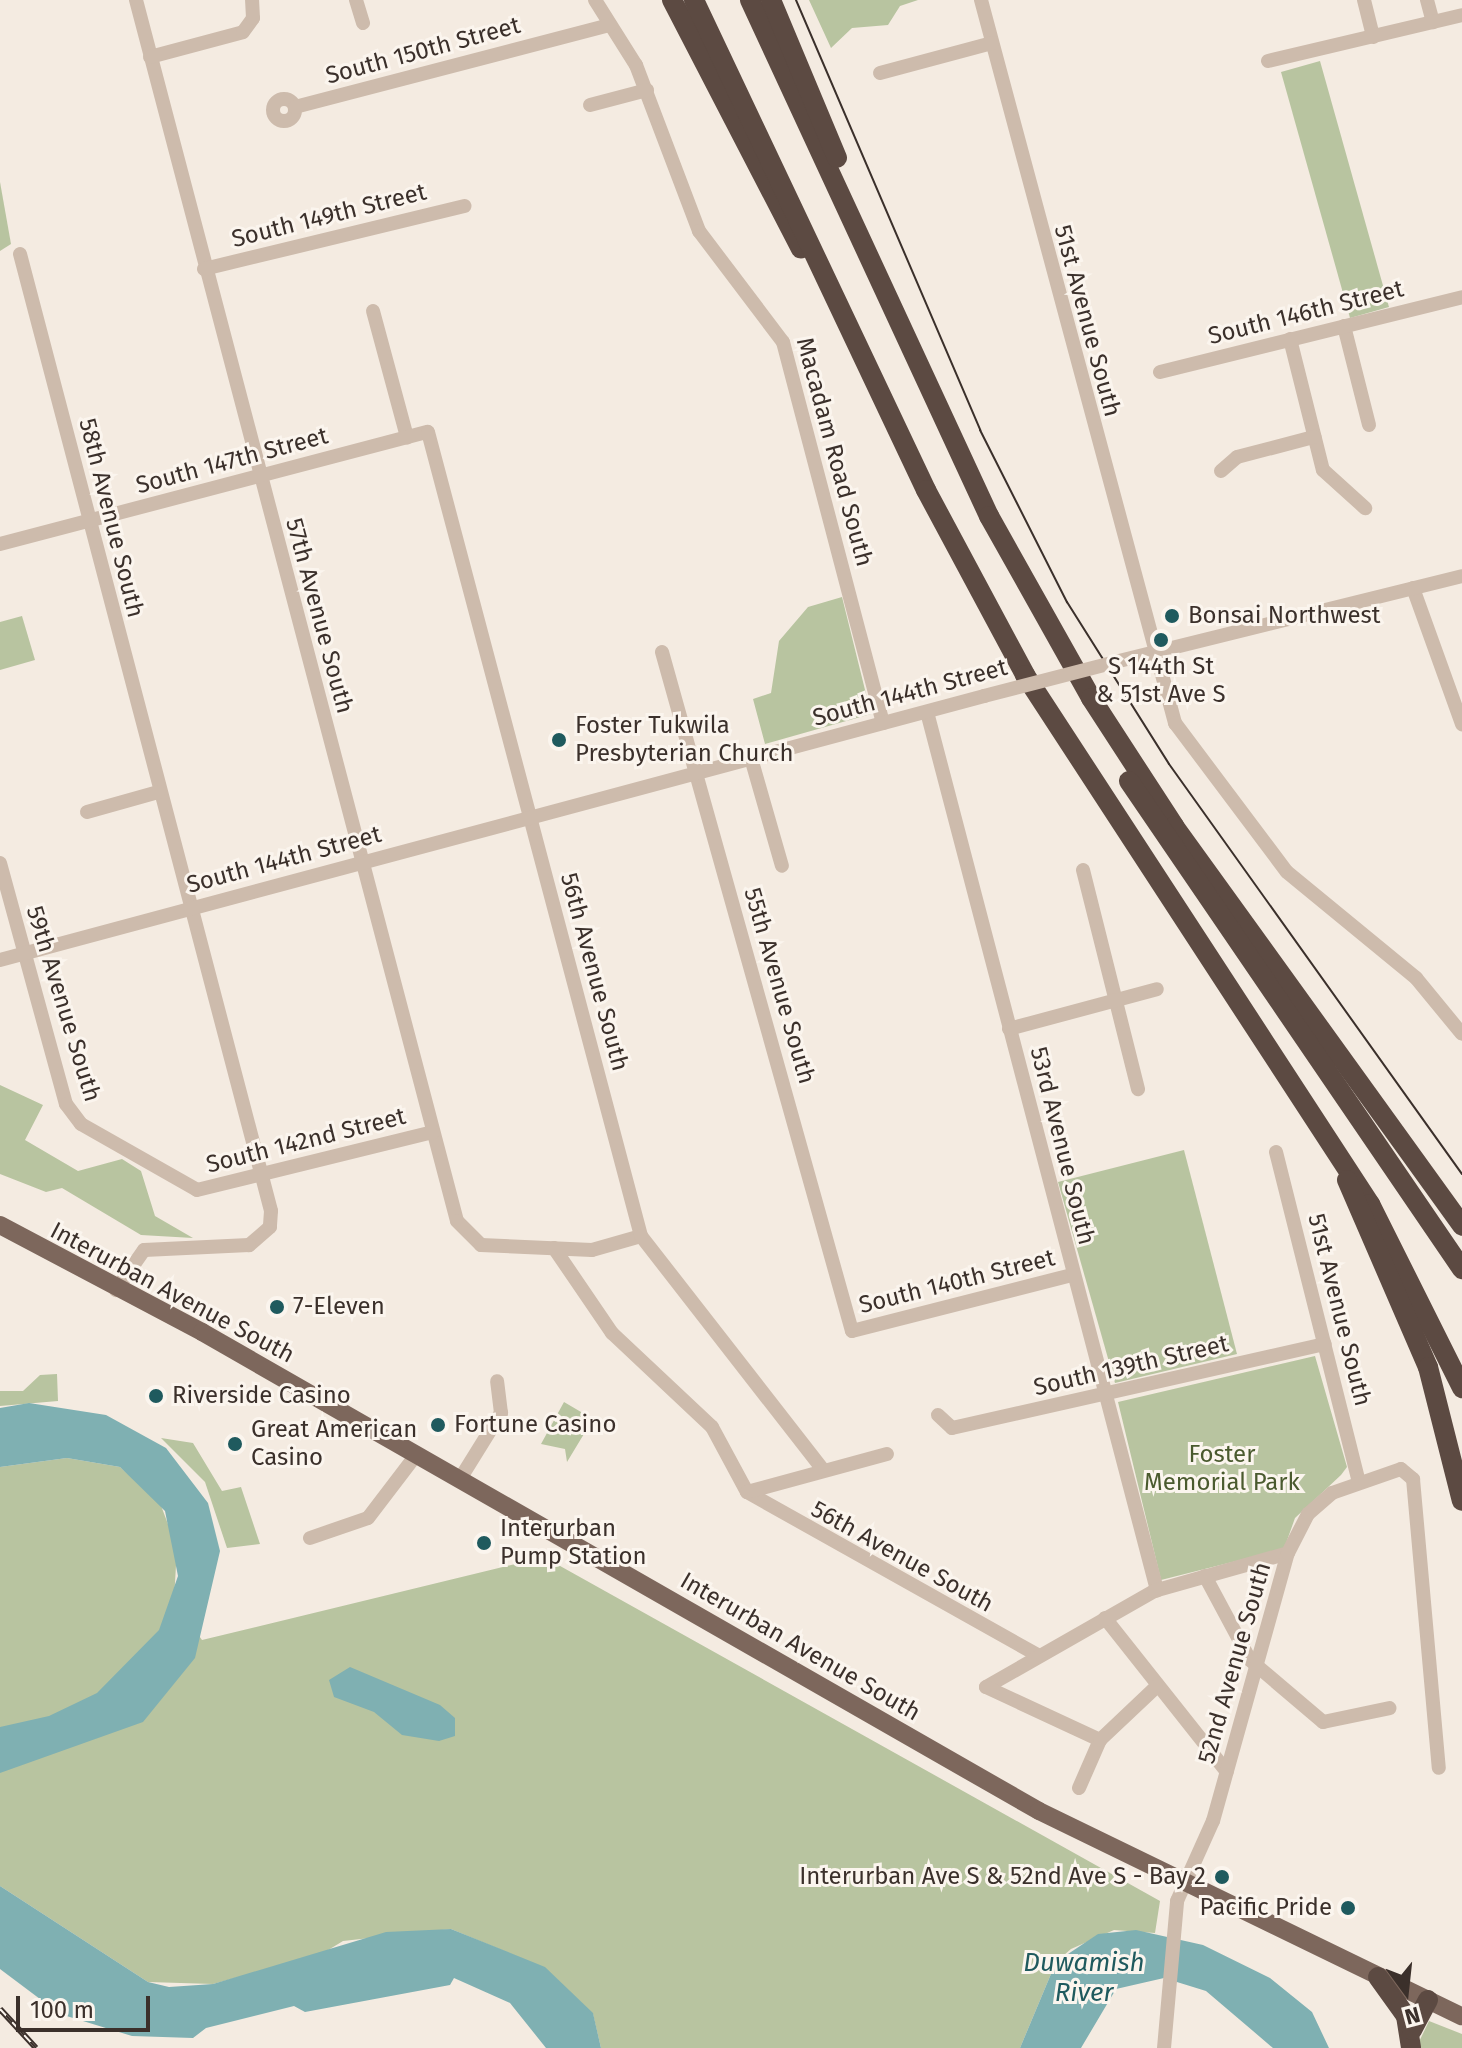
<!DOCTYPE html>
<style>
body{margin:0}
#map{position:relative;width:1462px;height:2048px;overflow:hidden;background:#f4ebe1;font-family:"Fira Sans",sans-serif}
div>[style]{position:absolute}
.green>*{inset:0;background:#b8c4a0}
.water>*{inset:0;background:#7fb0b2}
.minor>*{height:14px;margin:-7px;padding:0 7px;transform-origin:7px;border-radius:7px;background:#cdbbac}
.minor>.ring{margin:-7px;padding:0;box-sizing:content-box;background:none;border:14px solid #cdbbac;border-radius:50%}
.major>*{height:18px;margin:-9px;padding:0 9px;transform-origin:9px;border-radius:9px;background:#7d675c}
.highway>*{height:20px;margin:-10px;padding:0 10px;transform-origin:10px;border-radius:10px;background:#5c4a42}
.tram>*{height:2px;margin:-1px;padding:0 1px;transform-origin:1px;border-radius:1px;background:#3b302b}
.rail>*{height:6px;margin-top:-3px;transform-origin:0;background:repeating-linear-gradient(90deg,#fbf5ee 0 9px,#3b302b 0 18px);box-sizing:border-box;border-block:2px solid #3b302b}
.minor-bridge>*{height:14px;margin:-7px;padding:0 7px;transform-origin:7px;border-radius:7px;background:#cdbbac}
.dots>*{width:22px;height:22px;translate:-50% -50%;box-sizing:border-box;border:4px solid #fbf5ee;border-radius:50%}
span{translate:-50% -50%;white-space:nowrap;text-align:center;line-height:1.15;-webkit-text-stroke:6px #fbf5ee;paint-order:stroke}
.street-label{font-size:24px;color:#3b302b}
.poi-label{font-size:24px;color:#3b302b}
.left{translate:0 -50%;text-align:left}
.right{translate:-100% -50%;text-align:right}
.park-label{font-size:24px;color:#4a5a2e}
.water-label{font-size:26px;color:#1f5a5e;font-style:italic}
.north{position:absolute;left:1366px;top:1952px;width:80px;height:80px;-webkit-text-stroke:6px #fbf5ee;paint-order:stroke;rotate:165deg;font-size:22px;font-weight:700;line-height:32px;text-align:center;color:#3b302b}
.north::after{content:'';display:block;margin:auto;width:28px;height:36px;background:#3b302b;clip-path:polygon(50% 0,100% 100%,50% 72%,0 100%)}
.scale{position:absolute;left:16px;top:1996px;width:134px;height:36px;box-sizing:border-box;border:4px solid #3b302b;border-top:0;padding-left:10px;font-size:24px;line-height:28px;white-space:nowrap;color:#3b302b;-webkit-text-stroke:6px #fbf5ee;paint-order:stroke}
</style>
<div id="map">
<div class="green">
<div style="clip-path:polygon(809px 0,918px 0,900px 6px,888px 25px,852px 28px,831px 48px)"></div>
<div style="clip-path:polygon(1320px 61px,1389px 307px,1350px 318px,1281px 72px)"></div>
<div style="clip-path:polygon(0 182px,11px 244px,0 251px)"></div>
<div style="clip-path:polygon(842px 597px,871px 714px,765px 744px,753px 699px,771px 693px,779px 641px,808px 607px)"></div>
<div style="clip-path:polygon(22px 616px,35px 660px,0 670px,0 622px)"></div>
<div style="clip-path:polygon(0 1085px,43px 1105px,25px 1140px,78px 1171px,122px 1159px,141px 1171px,155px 1216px,193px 1238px,141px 1235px,62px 1188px,46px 1192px,0 1174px)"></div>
<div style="clip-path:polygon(1184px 1150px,1237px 1354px,1115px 1383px,1058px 1182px)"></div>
<div style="clip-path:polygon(1315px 1356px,1347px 1467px,1341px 1475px,1295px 1518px,1284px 1549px,1161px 1580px,1118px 1402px)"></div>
<div style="clip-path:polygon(57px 1374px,58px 1401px,0 1406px,0 1391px,23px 1391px,40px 1375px)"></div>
<div style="clip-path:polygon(564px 1402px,593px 1419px,567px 1462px,565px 1449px,541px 1444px)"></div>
<div style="clip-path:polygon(161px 1438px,193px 1443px,222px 1491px,241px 1487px,260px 1544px,227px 1548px,205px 1482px)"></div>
<div style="clip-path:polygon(67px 1458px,120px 1467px,160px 1503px,177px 1548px,174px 1600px,202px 1640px,544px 1557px,1160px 1901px,1155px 1933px,1114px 1930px,1071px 1949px,1056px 1962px,1020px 2048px,601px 2048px,593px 2014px,545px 1968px,451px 1929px,343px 1941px,320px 1955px,213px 1984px,148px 1982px,0 1886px,0 1467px)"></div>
<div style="clip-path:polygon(1429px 2021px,1462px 2034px,1462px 2048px,1416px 2048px)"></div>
</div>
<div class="water">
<div style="clip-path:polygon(29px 1403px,106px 1415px,166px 1448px,208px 1503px,220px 1551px,195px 1658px,143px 1722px,0 1773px,0 1727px,49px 1716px,97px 1693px,159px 1630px,178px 1576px,165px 1511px,120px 1467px,67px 1458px,0 1467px,0 1408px)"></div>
<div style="clip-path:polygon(350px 1667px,440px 1705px,455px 1718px,455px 1736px,439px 1741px,402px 1735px,374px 1712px,334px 1697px,329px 1680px)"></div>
<div style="clip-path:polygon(0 1886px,148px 1982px,169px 1987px,213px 1984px,386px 1932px,451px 1929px,545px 1967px,593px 2013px,601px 2048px,546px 2048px,510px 2003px,454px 1978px,450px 1985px,305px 2012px,294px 2006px,206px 2028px,193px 2038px,132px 2036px,60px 2014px,0 1969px)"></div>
<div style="clip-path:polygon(1136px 1930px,1203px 1945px,1270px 1978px,1312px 2012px,1329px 2048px,1273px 2048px,1206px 1991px,1164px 1978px,1116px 1989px,1081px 2048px,1020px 2048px,1056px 1962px,1098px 1934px)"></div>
</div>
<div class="minor">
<div style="left:136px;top:0;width:1262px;rotate:75.27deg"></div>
<div style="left:457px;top:1221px;width:34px;rotate:45deg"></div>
<div style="left:481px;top:1245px;width:111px;rotate:2.6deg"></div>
<div style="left:592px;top:1250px;width:51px;rotate:-15.9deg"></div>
<div style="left:356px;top:0;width:24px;rotate:73deg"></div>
<div style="left:595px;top:0;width:77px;rotate:57.8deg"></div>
<div style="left:636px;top:65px;width:178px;rotate:69.2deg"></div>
<div style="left:699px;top:231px;width:139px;rotate:52.9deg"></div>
<div style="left:783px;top:342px;width:394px;rotate:75.3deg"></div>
<div style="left:981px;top:0;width:749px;rotate:74.98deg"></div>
<div style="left:1175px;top:723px;width:186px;rotate:53.1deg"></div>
<div style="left:1287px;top:872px;width:167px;rotate:39.4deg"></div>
<div style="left:1416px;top:978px;width:72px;rotate:50.6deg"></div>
<div style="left:1364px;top:0;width:38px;rotate:76deg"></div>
<div style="left:1427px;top:0;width:23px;rotate:75deg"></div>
<div style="left:150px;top:57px;width:96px;rotate:-15deg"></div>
<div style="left:243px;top:32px;width:17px;rotate:-54deg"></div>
<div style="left:253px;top:18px;width:18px;rotate:-93deg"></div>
<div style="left:1268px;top:61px;width:199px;rotate:-13.3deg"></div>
<div style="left:880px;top:73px;width:116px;rotate:-15deg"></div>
<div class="ring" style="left:273px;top:99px;width:8px;height:8px"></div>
<div style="left:590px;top:105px;width:59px;rotate:-14.7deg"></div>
<div style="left:295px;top:107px;width:325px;rotate:-14.6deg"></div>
<div style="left:20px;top:254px;width:989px;rotate:75.3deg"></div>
<div style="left:271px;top:1211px;width:16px;rotate:94deg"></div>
<div style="left:270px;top:1227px;width:28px;rotate:139deg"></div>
<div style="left:249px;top:1245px;width:105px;rotate:177.3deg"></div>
<div style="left:144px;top:1250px;width:49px;rotate:125deg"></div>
<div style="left:204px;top:269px;width:268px;rotate:-13.6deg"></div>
<div style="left:373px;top:311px;width:131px;rotate:74.9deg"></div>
<div style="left:1344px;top:326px;width:102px;rotate:75.8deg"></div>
<div style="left:1290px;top:339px;width:135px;rotate:75.9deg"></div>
<div style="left:1323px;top:470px;width:57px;rotate:42.1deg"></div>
<div style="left:1160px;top:372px;width:311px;rotate:-13.9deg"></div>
<div style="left:1221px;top:471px;width:21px;rotate:-41deg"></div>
<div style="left:1237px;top:457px;width:80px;rotate:-14.6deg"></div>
<div style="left:0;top:544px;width:442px;rotate:-14.7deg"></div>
<div style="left:428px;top:432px;width:832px;rotate:75.16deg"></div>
<div style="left:641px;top:1236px;width:296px;rotate:52.1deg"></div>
<div style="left:1413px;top:588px;width:145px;rotate:70.2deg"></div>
<div style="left:662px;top:652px;width:705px;rotate:74.37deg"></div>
<div style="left:852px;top:1331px;width:227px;rotate:-14.3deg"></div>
<div style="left:1119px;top:661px;width:353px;rotate:-13.9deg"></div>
<div style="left:927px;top:712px;width:908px;rotate:75.32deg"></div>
<div style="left:751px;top:758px;width:112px;rotate:74deg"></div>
<div style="left:87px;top:812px;width:74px;rotate:-15.7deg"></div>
<div style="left:0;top:863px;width:250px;rotate:74.7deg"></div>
<div style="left:66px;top:1104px;width:25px;rotate:53deg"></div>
<div style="left:81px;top:1124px;width:133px;rotate:29.6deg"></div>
<div style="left:197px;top:1190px;width:243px;rotate:-13.8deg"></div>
<div style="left:1083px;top:870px;width:226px;rotate:75.9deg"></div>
<div style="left:0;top:960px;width:1019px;rotate:-15.02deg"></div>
<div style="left:1009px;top:1029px;width:153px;rotate:-15.1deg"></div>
<div style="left:1276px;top:1152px;width:337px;rotate:75.9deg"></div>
<div style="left:554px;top:1248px;width:103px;rotate:55.7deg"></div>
<div style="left:612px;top:1333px;width:137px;rotate:43.2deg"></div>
<div style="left:712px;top:1427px;width:74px;rotate:61.7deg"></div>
<div style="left:747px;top:1492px;width:335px;rotate:29.3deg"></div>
<div style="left:938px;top:1415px;width:19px;rotate:43deg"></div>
<div style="left:952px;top:1428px;width:382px;rotate:-12.7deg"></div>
<div style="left:460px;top:1479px;width:78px;rotate:-58.2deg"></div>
<div style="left:501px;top:1413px;width:32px;rotate:-97deg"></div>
<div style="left:747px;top:1492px;width:145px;rotate:-15.2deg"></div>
<div style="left:310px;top:1538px;width:61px;rotate:-19deg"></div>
<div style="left:368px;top:1518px;width:79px;rotate:-52.7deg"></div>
<div style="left:1205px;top:1576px;width:95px;rotate:61.8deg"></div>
<div style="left:1250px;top:1660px;width:96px;rotate:40.3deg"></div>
<div style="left:1323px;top:1722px;width:68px;rotate:-11.8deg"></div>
<div style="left:1105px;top:1618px;width:196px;rotate:51.6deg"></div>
<div style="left:986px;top:1687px;width:193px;rotate:-29.7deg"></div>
<div style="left:1154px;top:1591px;width:139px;rotate:-15.8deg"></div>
<div style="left:986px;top:1687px;width:126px;rotate:24.9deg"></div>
<div style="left:1079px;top:1788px;width:52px;rotate:-66.4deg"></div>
<div style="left:1100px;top:1740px;width:77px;rotate:-43.4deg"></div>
<div style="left:1164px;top:2048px;width:148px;rotate:-84.9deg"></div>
<div style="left:1177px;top:1901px;width:88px;rotate:-65.8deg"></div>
<div style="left:1213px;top:1821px;width:278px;rotate:-74.4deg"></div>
<div style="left:1288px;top:1553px;width:44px;rotate:-62.9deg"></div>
<div style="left:1308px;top:1514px;width:32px;rotate:-41deg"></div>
<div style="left:1332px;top:1493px;width:73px;rotate:-19.2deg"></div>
<div style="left:1401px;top:1469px;width:16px;rotate:40deg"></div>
<div style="left:1413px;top:1479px;width:290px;rotate:84.9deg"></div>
</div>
<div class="major">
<div style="left:0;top:1225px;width:229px;rotate:27.9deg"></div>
<div style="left:202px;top:1332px;width:964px;rotate:29.78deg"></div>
<div style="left:1039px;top:1811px;width:470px;rotate:25.9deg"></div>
</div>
<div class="highway">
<div style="left:672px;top:0;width:280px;rotate:62.6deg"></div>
<div style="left:694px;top:0;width:542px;rotate:64.66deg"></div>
<div style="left:926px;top:490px;width:210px;rotate:61.8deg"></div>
<div style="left:1025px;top:675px;width:632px;rotate:56.89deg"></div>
<div style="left:1370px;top:1204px;width:206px;rotate:63.4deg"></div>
<div style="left:750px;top:0;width:569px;rotate:65.15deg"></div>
<div style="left:989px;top:516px;width:209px;rotate:60.7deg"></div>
<div style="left:1091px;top:698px;width:153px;rotate:57deg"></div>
<div style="left:1174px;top:826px;width:493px;rotate:54.2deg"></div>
<div style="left:771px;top:0;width:171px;rotate:67.3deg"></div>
<div style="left:1129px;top:781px;width:591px;rotate:55.69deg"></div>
<div style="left:1347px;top:1180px;width:204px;rotate:66.6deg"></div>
<div style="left:1428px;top:1367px;width:138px;rotate:75.8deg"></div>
<div style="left:1378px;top:1977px;width:48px;rotate:54.3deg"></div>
<div style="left:1406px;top:2016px;width:32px;rotate:81deg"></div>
<div style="left:1412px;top:2030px;width:34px;rotate:-62deg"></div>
</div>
<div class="tram">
<div style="left:796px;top:0;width:468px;rotate:66.8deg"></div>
<div style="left:980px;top:430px;width:193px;rotate:63.2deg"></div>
<div style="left:1067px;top:602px;width:191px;rotate:57.8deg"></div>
<div style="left:1169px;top:764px;width:504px;rotate:54.45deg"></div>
</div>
<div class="rail">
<div style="left:0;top:2009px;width:53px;rotate:47.3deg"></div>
</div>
<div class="minor-bridge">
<div style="left:984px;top:696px;width:139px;rotate:-14.5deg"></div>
</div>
<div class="dots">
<div style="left:1172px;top:616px;background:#1f5a5e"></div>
<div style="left:1161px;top:640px;background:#1f5a5e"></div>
<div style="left:559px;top:740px;background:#1f5a5e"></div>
<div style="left:277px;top:1307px;background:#1f5a5e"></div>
<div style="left:156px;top:1396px;background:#1f5a5e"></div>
<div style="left:438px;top:1425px;background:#1f5a5e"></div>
<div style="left:235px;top:1444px;background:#1f5a5e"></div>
<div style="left:484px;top:1543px;background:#1f5a5e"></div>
<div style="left:1222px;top:1877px;background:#1f5a5e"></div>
<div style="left:1348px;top:1908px;background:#1f5a5e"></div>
</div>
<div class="street-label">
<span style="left:423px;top:51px;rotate:-15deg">South 150th Street</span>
<span style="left:329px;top:216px;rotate:-14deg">South 149th Street</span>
<span style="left:1306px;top:313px;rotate:-14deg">South 146th Street</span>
<span style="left:1087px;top:321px;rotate:75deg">51st Avenue South</span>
<span style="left:834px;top:452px;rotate:75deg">Macadam Road South</span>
<span style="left:232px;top:461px;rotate:-15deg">South 147th Street</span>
<span style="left:111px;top:518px;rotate:76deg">58th Avenue South</span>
<span style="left:319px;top:616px;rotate:75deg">57th Avenue South</span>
<span style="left:910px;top:693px;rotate:-15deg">South 144th Street</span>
<span style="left:284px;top:860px;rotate:-15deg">South 144th Street</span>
<span style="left:594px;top:972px;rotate:75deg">56th Avenue South</span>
<span style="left:779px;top:986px;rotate:74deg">55th Avenue South</span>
<span style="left:63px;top:1004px;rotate:73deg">59th Avenue South</span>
<span style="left:306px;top:1141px;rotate:-14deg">South 142nd Street</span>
<span style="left:1062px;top:1146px;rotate:76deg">53rd Avenue South</span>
<span style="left:957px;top:1282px;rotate:-14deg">South 140th Street</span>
<span style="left:172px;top:1293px;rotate:28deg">Interurban Avenue South</span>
<span style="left:1339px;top:1310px;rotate:76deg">51st Avenue South</span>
<span style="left:1131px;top:1366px;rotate:-13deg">South 139th Street</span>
<span style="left:902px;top:1557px;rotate:29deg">56th Avenue South</span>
<span style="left:800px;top:1647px;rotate:30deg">Interurban Avenue South</span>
<span style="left:1235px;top:1663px;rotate:-74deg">52nd Avenue South</span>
</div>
<div class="poi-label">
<span class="left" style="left:1188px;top:616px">Bonsai Northwest</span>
<span style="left:1161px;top:681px">S 144th St<br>&amp; 51st Ave S</span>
<span class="left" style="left:575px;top:740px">Foster Tukwila<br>Presbyterian Church</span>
<span class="left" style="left:293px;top:1307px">7-Eleven</span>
<span class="left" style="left:172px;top:1396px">Riverside Casino</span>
<span class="left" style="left:454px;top:1425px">Fortune Casino</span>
<span class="left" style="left:251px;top:1444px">Great American<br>Casino</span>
<span class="left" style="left:500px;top:1543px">Interurban<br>Pump Station</span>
<span class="right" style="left:1206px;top:1877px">Interurban Ave S &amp; 52nd Ave S - Bay 2</span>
<span class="right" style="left:1332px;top:1908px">Pacific Pride</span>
</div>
<div class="park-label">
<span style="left:1222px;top:1469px">Foster<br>Memorial Park</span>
</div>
<div class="water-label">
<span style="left:1084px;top:1978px">Duwamish<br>River</span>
</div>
<div class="north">N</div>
<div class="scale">100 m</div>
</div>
